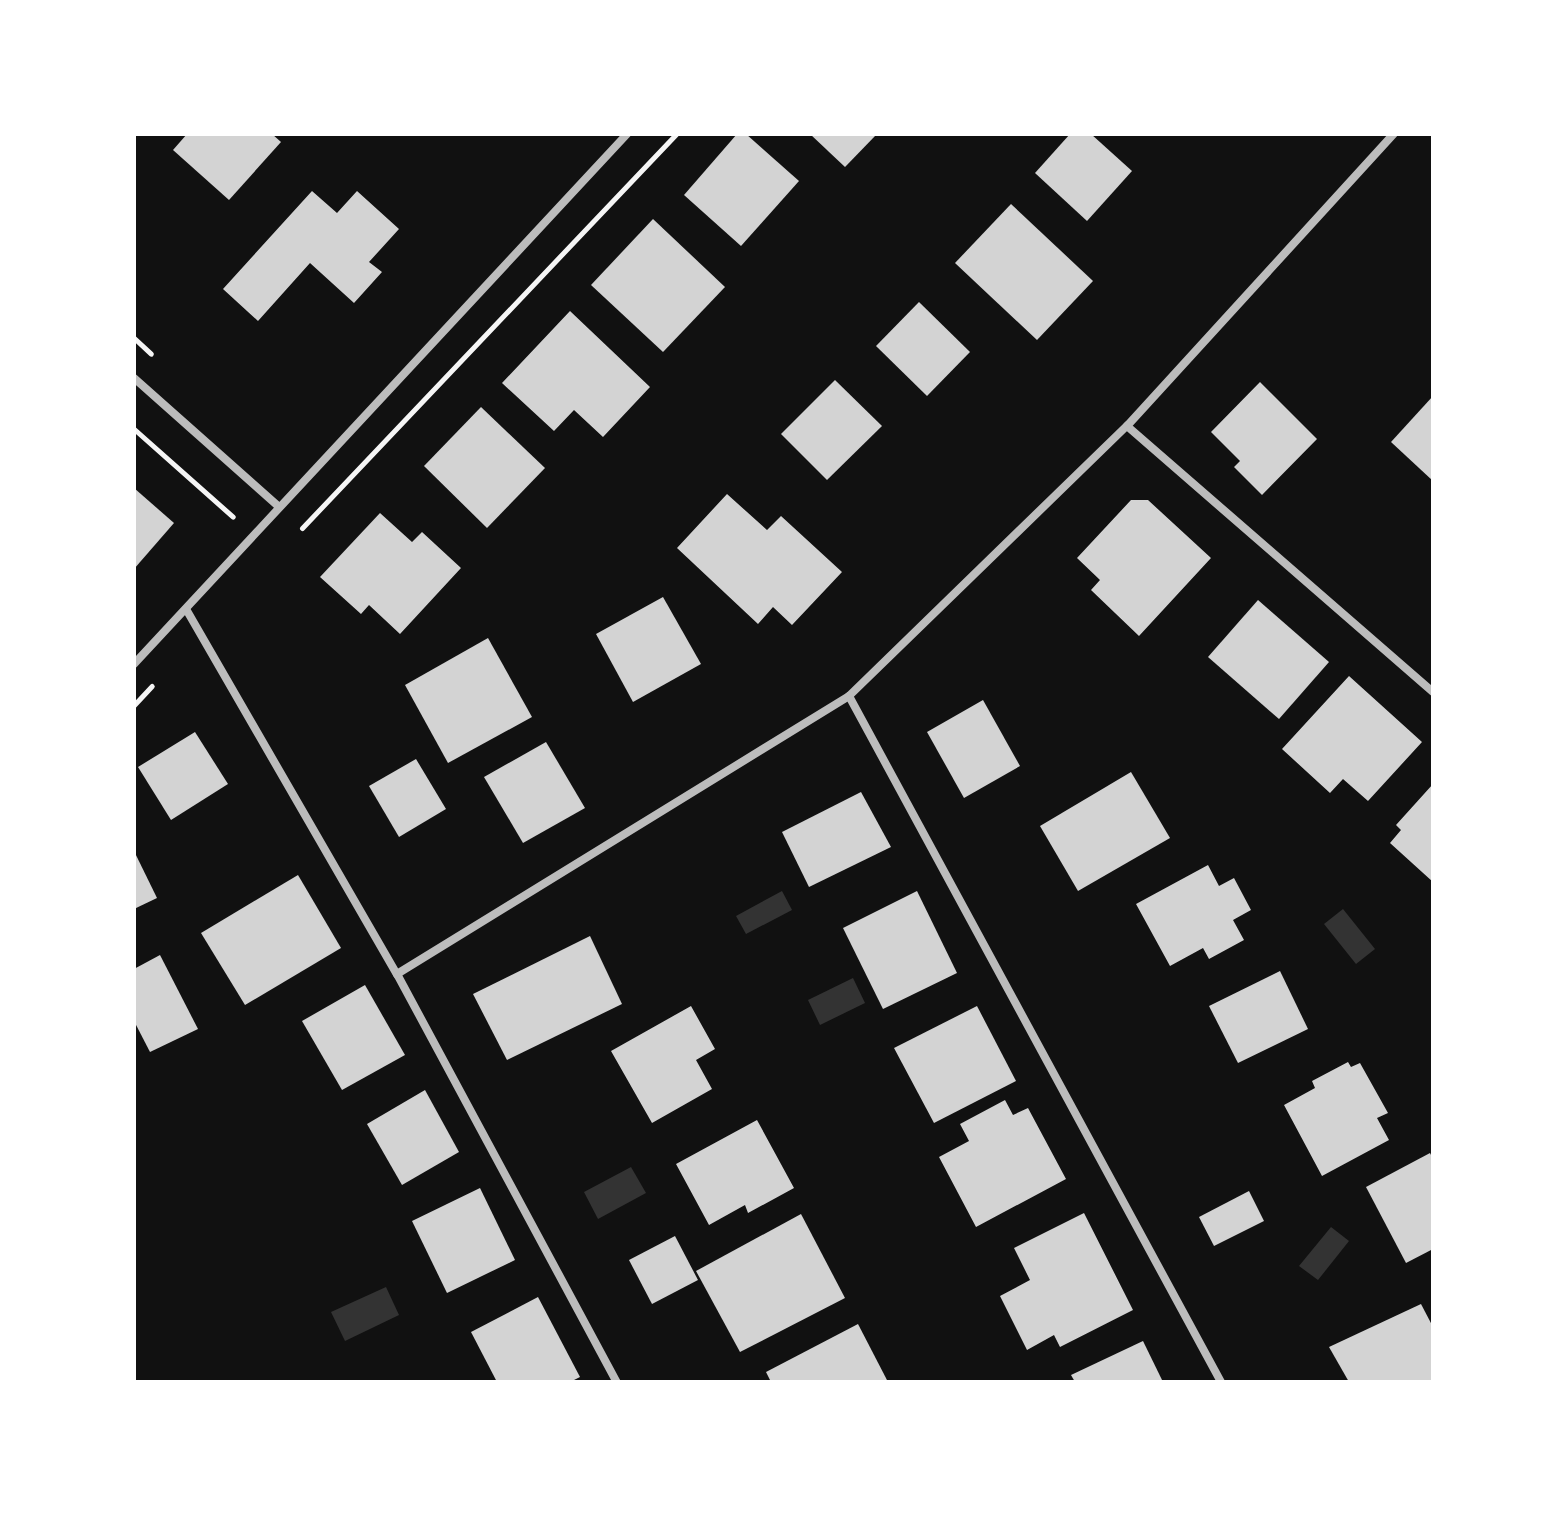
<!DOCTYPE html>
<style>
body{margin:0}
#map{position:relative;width:1567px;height:1516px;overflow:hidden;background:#111;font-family:Commissioner,sans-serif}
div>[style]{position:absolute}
.water>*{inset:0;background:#333}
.building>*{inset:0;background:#d3d3d3}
.path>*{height:5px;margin:-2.5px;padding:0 2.5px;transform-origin:2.5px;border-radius:2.5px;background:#f5f5f5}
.minor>*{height:8px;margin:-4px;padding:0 4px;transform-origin:4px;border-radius:4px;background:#bcbcbc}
span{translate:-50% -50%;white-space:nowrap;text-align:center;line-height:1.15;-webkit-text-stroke:8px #fff;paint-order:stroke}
.frame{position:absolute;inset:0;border:136px solid #fff;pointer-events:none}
</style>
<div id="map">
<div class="water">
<div style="clip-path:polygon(782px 891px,792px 910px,746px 934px,736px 916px)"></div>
<div style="clip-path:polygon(1343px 909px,1375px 949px,1356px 964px,1324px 924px)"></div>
<div style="clip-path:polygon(853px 978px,865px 1003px,820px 1025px,808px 1000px)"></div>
<div style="clip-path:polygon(631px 1167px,646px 1193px,598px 1219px,584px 1192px)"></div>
<div style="clip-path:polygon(1331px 1227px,1349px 1241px,1318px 1280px,1299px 1266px)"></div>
<div style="clip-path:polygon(386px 1287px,399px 1315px,345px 1341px,331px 1312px)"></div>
</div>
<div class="building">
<div style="clip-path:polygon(187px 134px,272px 134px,281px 142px,229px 200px,173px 150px)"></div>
<div style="clip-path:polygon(737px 134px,746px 134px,799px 181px,741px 246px,684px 195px)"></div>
<div style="clip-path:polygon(810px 134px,877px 134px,845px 167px)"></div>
<div style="clip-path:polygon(1070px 134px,1091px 134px,1132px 171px,1087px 221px,1035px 173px)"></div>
<div style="clip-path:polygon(312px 191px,337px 213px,357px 191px,399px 229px,369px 262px,382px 272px,354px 303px,310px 263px,258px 321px,223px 289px)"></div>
<div style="clip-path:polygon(1011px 204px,1093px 281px,1037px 340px,955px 263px)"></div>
<div style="clip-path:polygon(653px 219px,725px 287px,663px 352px,591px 285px)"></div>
<div style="clip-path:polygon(919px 302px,970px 352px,927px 396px,876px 346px)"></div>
<div style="clip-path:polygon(570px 311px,650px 387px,603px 437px,574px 410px,554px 431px,502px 383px)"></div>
<div style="clip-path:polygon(835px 380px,882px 426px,827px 480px,781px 434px)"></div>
<div style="clip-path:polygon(1260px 382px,1317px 439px,1262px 495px,1234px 467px,1240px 461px,1211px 432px)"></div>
<div style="clip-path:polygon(1433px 396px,1433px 481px,1391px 442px)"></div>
<div style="clip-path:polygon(481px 407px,545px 468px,487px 528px,424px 466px)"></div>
<div style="clip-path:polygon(134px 488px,174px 523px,134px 569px)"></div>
<div style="clip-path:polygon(727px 494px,767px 530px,781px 516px,842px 572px,792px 625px,773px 607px,758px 624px,677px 548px)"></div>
<div style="clip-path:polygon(1131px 500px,1148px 500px,1211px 558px,1139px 636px,1091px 590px,1100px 580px,1077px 558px)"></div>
<div style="clip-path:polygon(380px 513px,412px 542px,422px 532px,461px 568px,400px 634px,369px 605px,361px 614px,320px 577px)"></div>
<div style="clip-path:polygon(663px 597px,701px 664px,633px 702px,596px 634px)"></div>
<div style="clip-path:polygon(1258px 600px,1329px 662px,1279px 719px,1208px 657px)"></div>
<div style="clip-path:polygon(488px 638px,532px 717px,448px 763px,405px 685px)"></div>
<div style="clip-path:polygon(1349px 676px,1422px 742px,1368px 801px,1343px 779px,1330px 793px,1282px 749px)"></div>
<div style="clip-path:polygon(983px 700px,1020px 766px,964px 798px,927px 732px)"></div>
<div style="clip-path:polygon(195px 732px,228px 784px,171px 820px,138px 767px)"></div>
<div style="clip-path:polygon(546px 742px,585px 808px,523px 843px,484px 777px)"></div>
<div style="clip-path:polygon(416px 759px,446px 809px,399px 837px,369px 786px)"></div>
<div style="clip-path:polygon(1131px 772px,1170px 838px,1078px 891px,1040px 826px)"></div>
<div style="clip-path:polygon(1433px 784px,1433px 882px,1390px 843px,1401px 830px,1396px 825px)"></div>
<div style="clip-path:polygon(861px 792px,891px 847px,809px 887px,782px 832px)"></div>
<div style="clip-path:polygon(134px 851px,157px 898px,134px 909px)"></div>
<div style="clip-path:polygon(1208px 865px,1219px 886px,1234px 878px,1251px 910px,1233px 920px,1244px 940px,1209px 959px,1203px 948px,1170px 966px,1136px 904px)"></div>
<div style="clip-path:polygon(298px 875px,341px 948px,245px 1005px,201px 933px)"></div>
<div style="clip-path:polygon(917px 891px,957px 973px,883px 1009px,843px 928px)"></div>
<div style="clip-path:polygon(590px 936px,622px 1004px,507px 1060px,473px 994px)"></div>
<div style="clip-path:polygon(160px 955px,198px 1029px,150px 1052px,134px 1021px,134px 969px)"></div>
<div style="clip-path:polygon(1280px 971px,1308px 1029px,1238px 1063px,1209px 1006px)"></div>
<div style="clip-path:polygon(365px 985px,405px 1055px,342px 1090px,302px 1021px)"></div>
<div style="clip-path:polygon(691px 1006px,715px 1049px,696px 1060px,712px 1089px,652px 1123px,611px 1051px)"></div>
<div style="clip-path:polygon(977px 1006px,1016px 1081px,934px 1123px,894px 1048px)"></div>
<div style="clip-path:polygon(1348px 1062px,1351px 1067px,1360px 1063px,1388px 1113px,1377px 1118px,1389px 1140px,1322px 1176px,1284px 1105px,1315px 1088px,1312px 1081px)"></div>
<div style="clip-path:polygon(425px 1090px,459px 1152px,402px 1185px,367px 1124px)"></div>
<div style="clip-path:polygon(1005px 1100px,1013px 1115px,1028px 1108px,1066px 1179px,976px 1227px,939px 1157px,969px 1141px,960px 1124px)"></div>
<div style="clip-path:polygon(757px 1120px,794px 1188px,748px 1213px,745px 1205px,709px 1225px,676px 1164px)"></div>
<div style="clip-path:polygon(1430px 1153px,1433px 1159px,1433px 1249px,1406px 1263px,1366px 1187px)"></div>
<div style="clip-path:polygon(480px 1188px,515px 1260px,447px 1293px,412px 1221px)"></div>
<div style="clip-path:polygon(1249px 1191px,1264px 1221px,1214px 1246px,1199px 1217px)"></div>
<div style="clip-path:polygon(1084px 1213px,1133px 1310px,1060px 1347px,1054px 1335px,1027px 1350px,1000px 1296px,1030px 1280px,1014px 1248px)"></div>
<div style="clip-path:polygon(801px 1214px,845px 1298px,740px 1352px,696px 1271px)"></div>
<div style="clip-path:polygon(675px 1236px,698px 1280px,652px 1304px,629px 1260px)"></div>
<div style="clip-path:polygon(538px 1297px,580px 1377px,570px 1382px,497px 1382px,471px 1332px)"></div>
<div style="clip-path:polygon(1421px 1304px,1433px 1327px,1433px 1382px,1349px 1382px,1329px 1347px)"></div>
<div style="clip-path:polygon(858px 1324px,888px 1382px,771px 1382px,766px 1372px)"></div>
<div style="clip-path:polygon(1143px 1341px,1163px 1382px,1075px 1382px,1071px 1375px)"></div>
</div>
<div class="path">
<div style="left:134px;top:338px;width:23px;rotate:43deg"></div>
<div style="left:134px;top:429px;width:132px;rotate:41.6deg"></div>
<div style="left:302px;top:528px;width:543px;rotate:-46.49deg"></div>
<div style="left:134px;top:705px;width:26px;rotate:-47deg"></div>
</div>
<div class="minor">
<div style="left:134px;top:378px;width:193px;rotate:41.6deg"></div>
<div style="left:1127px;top:426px;width:405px;rotate:41deg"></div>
<div style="left:186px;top:609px;width:422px;rotate:60deg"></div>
<div style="left:397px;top:974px;width:464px;rotate:61.7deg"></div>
<div style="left:134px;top:664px;width:724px;rotate:-47.07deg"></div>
<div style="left:849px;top:696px;width:780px;rotate:61.53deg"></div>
<div style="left:397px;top:974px;width:531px;rotate:-31.59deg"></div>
<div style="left:849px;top:696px;width:388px;rotate:-44.2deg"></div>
<div style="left:1127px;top:426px;width:396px;rotate:-47.6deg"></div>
</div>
<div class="frame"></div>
</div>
